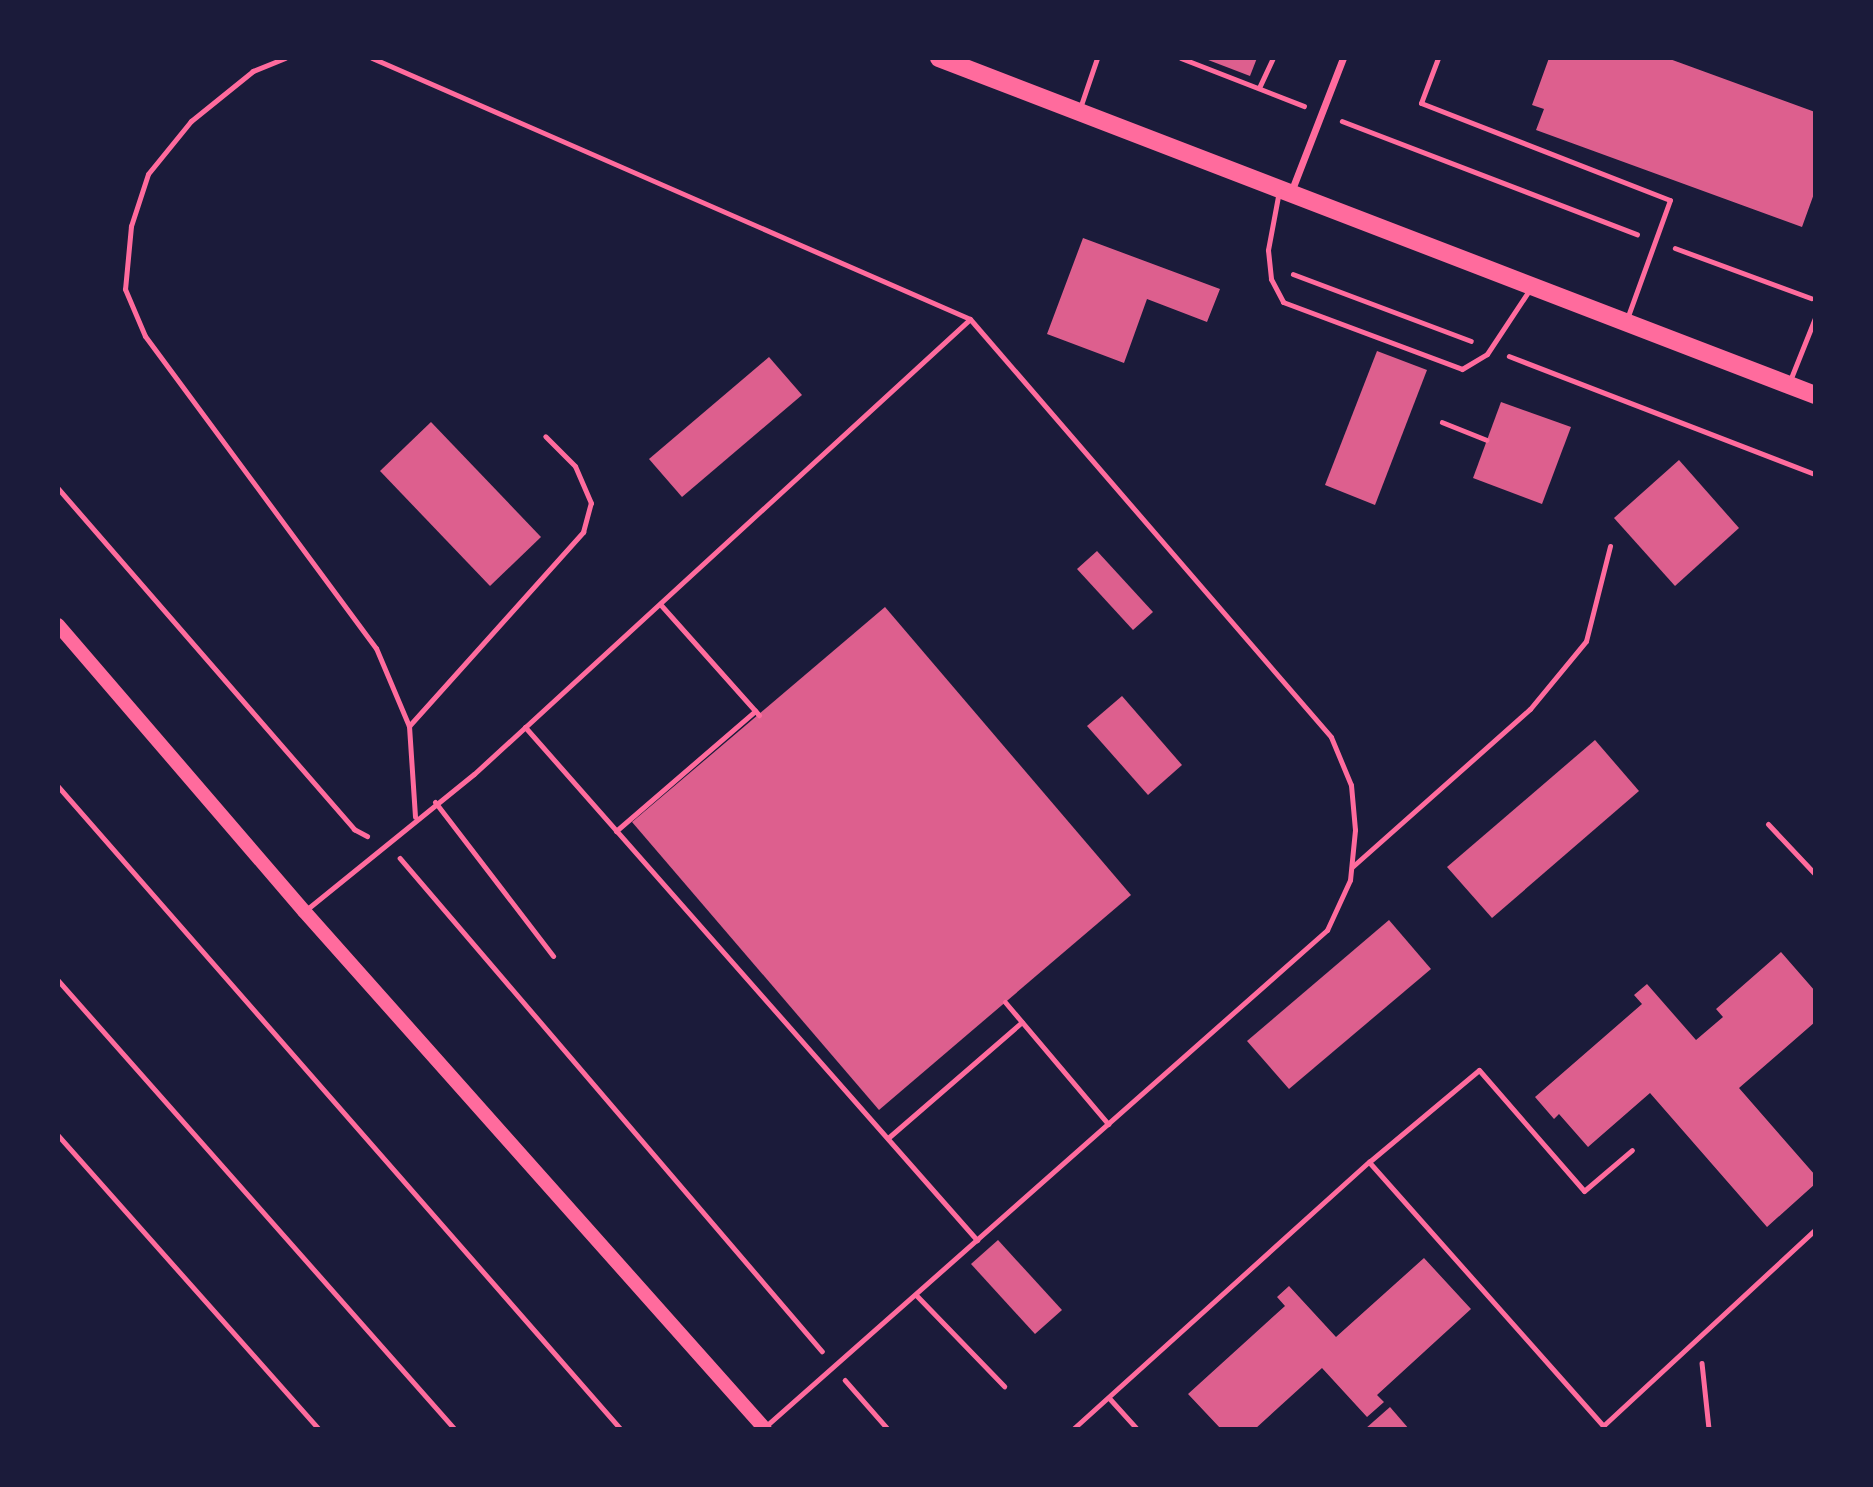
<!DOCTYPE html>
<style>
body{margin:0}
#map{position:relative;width:1873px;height:1487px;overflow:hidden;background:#1b1b3a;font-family:Lato,sans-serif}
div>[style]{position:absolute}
.building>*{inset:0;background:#dd5f8e}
.path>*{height:4.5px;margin:-2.25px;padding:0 2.25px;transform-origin:2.25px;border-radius:2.25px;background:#ff6b9d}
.service>*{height:5px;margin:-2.5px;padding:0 2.5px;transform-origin:2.5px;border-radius:2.5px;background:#ff6b9d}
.minor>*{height:7px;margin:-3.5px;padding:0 3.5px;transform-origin:3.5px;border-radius:3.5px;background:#ff6b9d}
.secondary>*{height:14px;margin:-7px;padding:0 7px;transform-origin:7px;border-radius:7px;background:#ff6b9d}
.primary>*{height:18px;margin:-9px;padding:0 9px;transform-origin:9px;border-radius:9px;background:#ff6b9d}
span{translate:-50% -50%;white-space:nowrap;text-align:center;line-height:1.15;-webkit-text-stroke:6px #1b1b3a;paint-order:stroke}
.frame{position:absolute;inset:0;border:60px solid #1b1b3a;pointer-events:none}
</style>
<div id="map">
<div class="building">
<div style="clip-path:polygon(1203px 58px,1257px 58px,1250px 76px)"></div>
<div style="clip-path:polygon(1549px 58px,1667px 58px,1815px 112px,1815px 191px,1802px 227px,1536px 130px,1544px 109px,1532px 105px)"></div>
<div style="clip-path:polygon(1083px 238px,1220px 289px,1207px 322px,1147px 299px,1124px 363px,1047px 334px)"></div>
<div style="clip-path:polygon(1377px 351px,1427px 370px,1375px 505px,1325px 485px)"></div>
<div style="clip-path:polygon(769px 357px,802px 395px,682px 497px,649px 459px)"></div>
<div style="clip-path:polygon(1501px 402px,1571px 427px,1542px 504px,1473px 478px)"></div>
<div style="clip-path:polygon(431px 422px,541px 537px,490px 586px,380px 471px)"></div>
<div style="clip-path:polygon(1679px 460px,1739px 528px,1675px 586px,1614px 518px)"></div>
<div style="clip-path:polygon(1097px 551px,1153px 612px,1133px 630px,1077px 569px)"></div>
<div style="clip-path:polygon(885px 607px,1131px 895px,879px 1110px,632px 822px)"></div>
<div style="clip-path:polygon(1122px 696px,1182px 765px,1148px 795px,1087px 726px)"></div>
<div style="clip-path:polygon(1595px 740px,1639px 791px,1492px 918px,1447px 867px)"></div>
<div style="clip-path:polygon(1389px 920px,1431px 969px,1289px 1089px,1247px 1041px)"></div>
<div style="clip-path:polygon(1781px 952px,1815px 991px,1815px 1022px,1739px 1088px,1815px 1175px,1815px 1184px,1767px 1227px,1650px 1093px,1588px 1147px,1559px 1114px,1554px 1119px,1535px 1097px,1642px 1004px,1634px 995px,1647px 984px,1696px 1040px,1723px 1017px,1716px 1009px)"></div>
<div style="clip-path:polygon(998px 1240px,1062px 1310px,1035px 1334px,971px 1264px)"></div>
<div style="clip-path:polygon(1424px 1258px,1471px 1309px,1377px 1395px,1384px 1402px,1367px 1417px,1322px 1368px,1255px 1429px,1221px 1429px,1188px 1394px,1285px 1306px,1277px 1297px,1289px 1286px,1336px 1337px)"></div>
<div style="clip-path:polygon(1390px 1407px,1409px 1429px,1365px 1429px)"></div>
</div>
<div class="path">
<div style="left:1181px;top:58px;width:132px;rotate:21.3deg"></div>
<div style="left:1259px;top:88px;width:33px;rotate:-65deg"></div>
<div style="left:1342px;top:121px;width:316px;rotate:21deg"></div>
<div style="left:1675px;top:248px;width:145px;rotate:20.2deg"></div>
<div style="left:1293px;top:274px;width:190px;rotate:20.6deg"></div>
<div style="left:1509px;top:356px;width:328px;rotate:21.1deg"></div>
<div style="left:1442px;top:422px;width:48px;rotate:21.8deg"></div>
<div style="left:58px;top:488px;width:452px;rotate:49deg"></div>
<div style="left:354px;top:829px;width:15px;rotate:28deg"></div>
<div style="left:58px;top:786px;width:855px;rotate:48.8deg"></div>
<div style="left:400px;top:858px;width:649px;rotate:49.44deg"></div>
<div style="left:58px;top:980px;width:599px;rotate:48.52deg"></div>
<div style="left:58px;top:1135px;width:393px;rotate:48.4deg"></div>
<div style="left:1702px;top:1363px;width:66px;rotate:83.9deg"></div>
<div style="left:845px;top:1380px;width:65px;rotate:48.7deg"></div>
</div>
<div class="service">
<div style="left:285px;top:58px;width:35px;rotate:158deg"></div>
<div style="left:253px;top:71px;width:80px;rotate:141.1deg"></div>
<div style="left:191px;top:121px;width:68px;rotate:129.1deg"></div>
<div style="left:148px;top:174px;width:55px;rotate:108.1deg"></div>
<div style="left:131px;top:226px;width:63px;rotate:95.4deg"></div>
<div style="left:125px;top:289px;width:51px;rotate:66.9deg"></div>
<div style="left:145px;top:336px;width:388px;rotate:53.5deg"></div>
<div style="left:376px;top:648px;width:85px;rotate:67.1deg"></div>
<div style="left:409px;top:726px;width:91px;rotate:86.2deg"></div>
<div style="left:372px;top:58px;width:652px;rotate:23.58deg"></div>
<div style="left:970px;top:319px;width:552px;rotate:49.18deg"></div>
<div style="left:1331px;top:737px;width:52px;rotate:67.4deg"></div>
<div style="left:1351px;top:785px;width:45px;rotate:84.9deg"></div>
<div style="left:1355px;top:830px;width:50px;rotate:95.7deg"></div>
<div style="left:1350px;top:880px;width:55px;rotate:114.7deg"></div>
<div style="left:1327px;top:930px;width:749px;rotate:138.52deg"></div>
<div style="left:1438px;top:58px;width:48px;rotate:110.7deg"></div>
<div style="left:1421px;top:103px;width:267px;rotate:21.3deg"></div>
<div style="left:1670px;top:200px;width:127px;rotate:109.9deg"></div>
<div style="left:1080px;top:108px;width:53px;rotate:-71.2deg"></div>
<div style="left:1279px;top:191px;width:60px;rotate:100.6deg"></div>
<div style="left:1268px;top:250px;width:29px;rotate:84deg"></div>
<div style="left:1271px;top:279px;width:26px;rotate:62deg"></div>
<div style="left:1283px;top:302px;width:191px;rotate:20.5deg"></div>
<div style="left:1462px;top:369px;width:29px;rotate:-31deg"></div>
<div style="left:1487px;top:354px;width:78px;rotate:-56.5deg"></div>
<div style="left:1789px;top:383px;width:70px;rotate:-68.2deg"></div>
<div style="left:660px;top:604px;width:149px;rotate:48.3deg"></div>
<div style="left:409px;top:726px;width:261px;rotate:-48.1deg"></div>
<div style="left:583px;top:532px;width:30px;rotate:-75deg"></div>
<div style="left:591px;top:503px;width:40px;rotate:-113.4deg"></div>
<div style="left:575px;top:466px;width:42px;rotate:-135deg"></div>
<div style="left:525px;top:727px;width:684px;rotate:48.62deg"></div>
<div style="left:435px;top:802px;width:194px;rotate:52.5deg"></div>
<div style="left:1768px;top:824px;width:69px;rotate:46.8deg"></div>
<div style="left:616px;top:831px;width:184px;rotate:-40.8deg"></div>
<div style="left:1352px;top:867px;width:238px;rotate:-41.6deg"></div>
<div style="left:1530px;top:709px;width:88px;rotate:-50.5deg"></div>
<div style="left:1586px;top:641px;width:98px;rotate:-75.8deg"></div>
<div style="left:306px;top:910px;width:216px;rotate:-39deg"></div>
<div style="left:474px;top:774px;width:673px;rotate:-42.53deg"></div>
<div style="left:1005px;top:1002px;width:160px;rotate:49.8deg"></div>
<div style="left:888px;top:1138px;width:177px;rotate:-40.9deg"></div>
<div style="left:1369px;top:1162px;width:353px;rotate:48.4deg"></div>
<div style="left:1603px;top:1426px;width:289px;rotate:-42.8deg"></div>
<div style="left:916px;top:1295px;width:127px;rotate:46deg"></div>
<div style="left:1109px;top:1398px;width:42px;rotate:47.9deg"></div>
<div style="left:1073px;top:1429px;width:399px;rotate:-42.1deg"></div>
<div style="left:1369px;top:1162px;width:143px;rotate:-39.9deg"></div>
<div style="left:1479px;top:1070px;width:160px;rotate:49deg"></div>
<div style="left:1584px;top:1191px;width:63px;rotate:-40.5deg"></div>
</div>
<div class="minor">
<div style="left:1291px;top:192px;width:144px;rotate:-68.8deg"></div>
</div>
<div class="secondary">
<div style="left:58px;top:625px;width:377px;rotate:49.3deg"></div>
<div style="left:304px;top:911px;width:693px;rotate:48.33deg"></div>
</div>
<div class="primary">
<div style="left:939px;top:58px;width:939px;rotate:21.04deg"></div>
</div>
<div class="frame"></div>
</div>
